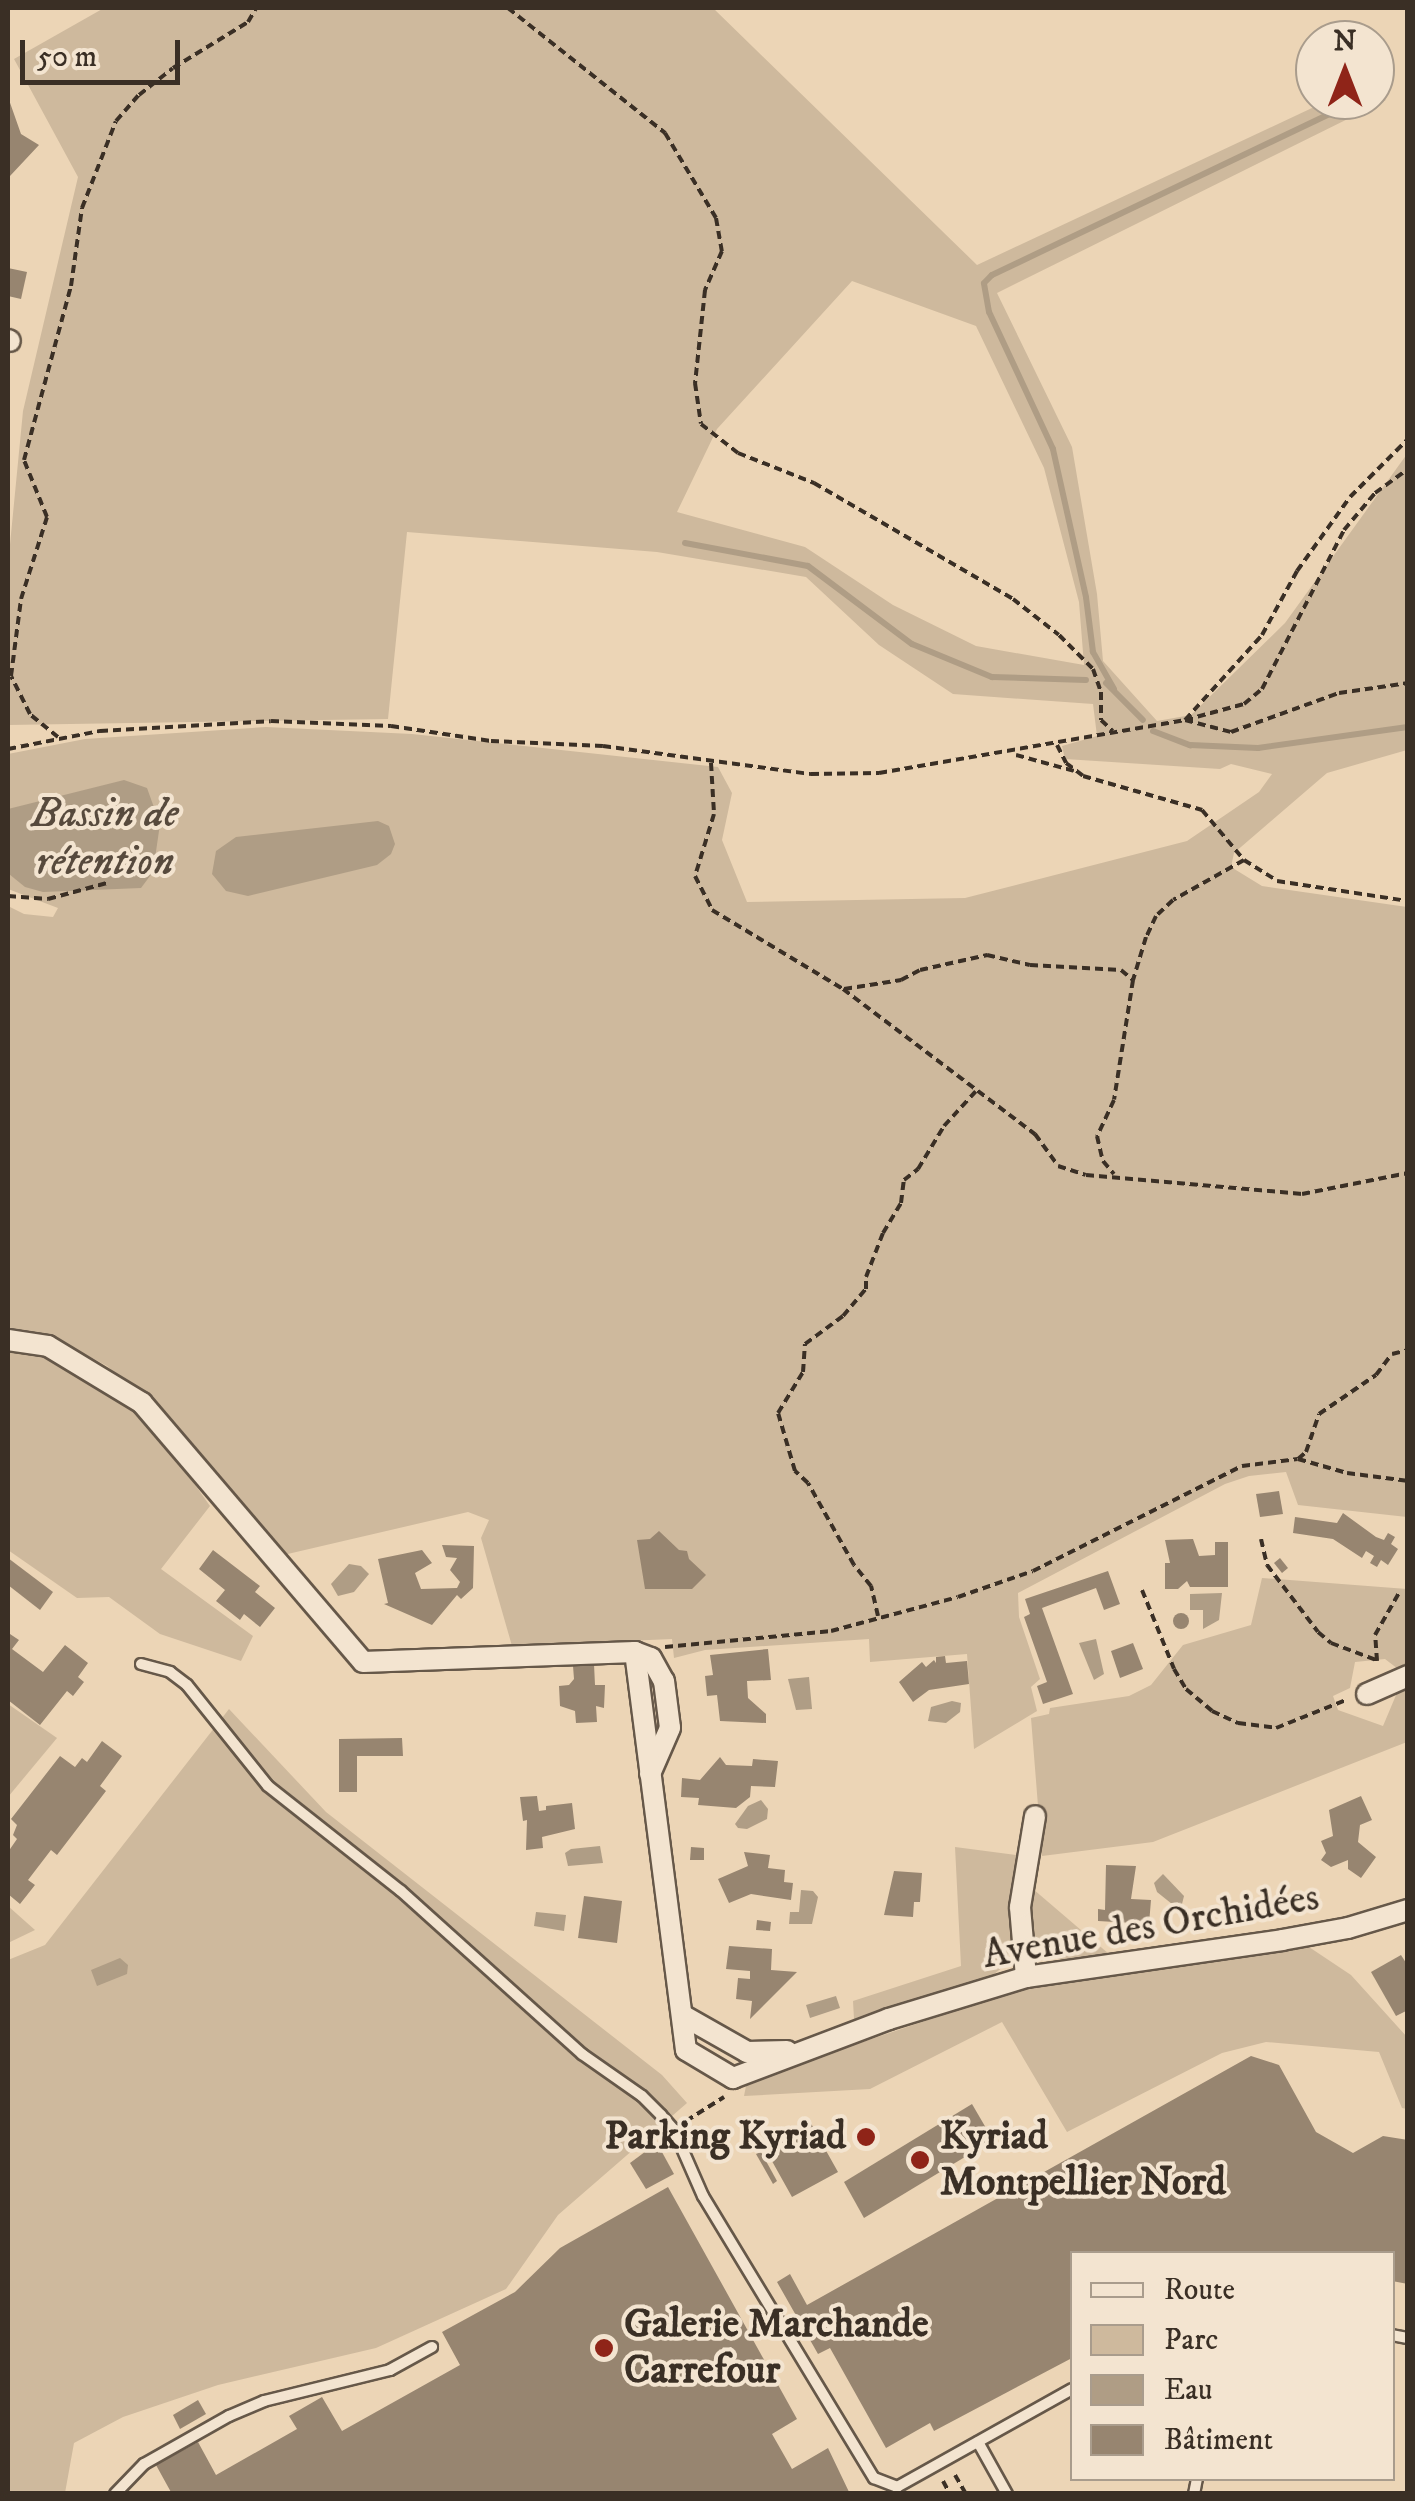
<!DOCTYPE html>
<meta charset="utf-8">
<style>
body{margin:0}
#map{position:relative;width:1415px;height:2501px;overflow:hidden;background:#ecd5b6;font-family:"IM FELL DW Pica",serif}
div>[style]{position:absolute}
.green>*{inset:0;background:#ceb99d}
.water>*{inset:0;background:#af9d85}
.stream>*{height:6px;margin:-3px;padding:0 3px;transform-origin:3px;border-radius:3px;background:#af9d85}
.building>*{inset:0;background:#978570}
.round{border-radius:50%}
.path>*{height:4px;margin-top:-2px;transform-origin:0;background:repeating-linear-gradient(90deg,#3a2f25 0 8px,transparent 0 13px)}
.roads{filter:drop-shadow(2px 0 #665849) drop-shadow(-2px 0 #665849) drop-shadow(0 2px #665849) drop-shadow(0 -2px #665849)}
.service>*{height:10px;margin:-5px;padding:0 5px;transform-origin:5px;border-radius:5px;background:#f3e4d0}
.minor>*{height:20px;margin:-10px;padding:0 10px;transform-origin:10px;border-radius:10px;background:#f3e4d0}
.dots>*{width:28px;height:28px;translate:-50% -50%;box-sizing:border-box;border:5px solid #f3e4d0;border-radius:50%}
span{translate:-50% -50%;white-space:nowrap;text-align:center;line-height:1.15;-webkit-text-stroke:8px #f3e4d0;paint-order:stroke}
.street-label{font-size:40px;color:#3a2f25}
.poi-label{font-size:40px;color:#3a2f25;font-weight:700}
.right{translate:-100% -50%;text-align:right}
.left{translate:0 -50%;text-align:left}
.water-label{font-size:42px;color:#574a3d;font-style:italic}
.frame{position:absolute;inset:0;border:10px solid #3a2f25;pointer-events:none}
.legend{position:absolute;left:1070px;top:2251px;width:325px;height:230px;box-sizing:border-box;background:#f3e4d0;border:2px solid #a99c8c;margin:0;padding:12px 18px;list-style:none;font-size:30px;color:#3a2f25}
.legend li{display:flex;align-items:center;gap:20px;height:50px}
.legend b{width:50px;border:2px solid #a99c8c}
.north{position:absolute;left:1295px;top:20px;width:100px;height:100px;box-sizing:border-box;background:#f3e4d0;border:2px solid #a99c8c;border-radius:50%;rotate:0deg;font-size:28px;font-weight:700;line-height:40px;text-align:center;color:#3a2f25}
.north::after{content:'';display:block;margin:auto;width:35px;height:45px;background:#8f2418;clip-path:polygon(50% 0,100% 100%,50% 72%,0 100%)}
.scale{position:absolute;left:20px;top:40px;width:160px;height:45px;box-sizing:border-box;border:5px solid #3a2f25;border-top:0;padding-left:12px;font-size:30px;line-height:35px;white-space:nowrap;color:#3a2f25;-webkit-text-stroke:8px #f3e4d0;paint-order:stroke}
</style>
<div id="map">
<div class="green">
<div style="clip-path:polygon(evenodd,104px 8px,713px 8px,977px 265px,1329px 100px,1375px 100px,1375px 92px,1386px 100px,997px 293px,1072px 447px,1097px 594px,1103px 661px,1157px 721px,1191px 715px,1285px 623px,1407px 454px,1407px 750px,1327px 773px,1234px 853px,1231px 867px,1262px 886px,1407px 907px,1407px 1517px,1298px 1505px,1286px 1472px,1249px 1476px,1225px 1484px,1018px 1593px,1019px 1617px,1040px 1679px,1031px 1687px,1037px 1711px,974px 1749px,967px 1654px,870px 1662px,869px 1639px,705px 1650px,674px 1658px,672px 1639px,512px 1646px,481px 1538px,489px 1520px,468px 1512px,279px 1556px,154px 1405px,107px 1366px,57px 1339px,8px 1330px,8px 906px,24px 914px,53px 917px,58px 908px,8px 889px,8px 754px,85px 739px,266px 727px,412px 734px,718px 767px,732px 793px,722px 840px,747px 902px,965px 898px,1187px 841px,1259px 792px,1272px 774px,1231px 764px,1220px 769px,1065px 759px,1062px 746px,1097px 736px,1093px 704px,953px 694px,879px 645px,806px 577px,657px 552px,407px 532px,388px 719px,8px 725px,8px 565px,23px 411px,78px 177px,14px 59px,104px 8px,852px 281px,976px 326px,1044px 468px,1079px 602px,1084px 665px,976px 646px,893px 605px,805px 547px,677px 512px,717px 429px,852px 281px)"></div>
<div style="clip-path:polygon(8px 1351px,43px 1354px,80px 1368px,140px 1417px,174px 1455px,210px 1506px,161px 1569px,253px 1636px,241px 1661px,160px 1634px,109px 1597px,77px 1598px,8px 1550px)"></div>
<div style="clip-path:polygon(1262px 1578px,1407px 1589px,1407px 1669px,1402px 1672px,1385px 1659px,1355px 1662px,1350px 1688px,1333px 1696px,1338px 1710px,1383px 1726px,1399px 1688px,1407px 1685px,1407px 1742px,1153px 1842px,1042px 1856px,1031px 1718px,1049px 1714px,1050px 1708px,1129px 1696px,1151px 1685px,1183px 1645px,1251px 1625px)"></div>
<div style="clip-path:polygon(8px 1704px,57px 1738px,8px 1797px)"></div>
<div style="clip-path:polygon(229px 1709px,326px 1812px,662px 2075px,687px 2103px,558px 2215px,506px 2289px,376px 2348px,218px 2385px,123px 2417px,74px 2443px,65px 2493px,8px 2494px,8px 1960px,45px 1945px)"></div>
<div style="clip-path:polygon(955px 1847px,1016px 1855px,1011px 1948px,1004px 1966px,993px 1975px,854px 2019px,853px 2001px,961px 1966px)"></div>
<div style="clip-path:polygon(1033px 1889px,1109px 1954px,1072px 1961px,1045px 1956px,1035px 1947px,1031px 1932px)"></div>
<div style="clip-path:polygon(8px 1906px,35px 1930px,8px 1943px)"></div>
<div style="clip-path:polygon(1309px 1947px,1351px 1975px,1407px 2037px,1407px 2109px,1402px 2108px,1379px 2052px,1266px 2042px,1222px 2053px,1067px 2132px,1002px 2022px,870px 2089px,744px 2096px,747px 2081px,1014px 1991px,1076px 1978px)"></div>
</div>
<div class="water">
<div style="clip-path:polygon(124px 780px,147px 788px,160px 824px,153px 872px,141px 888px,43px 892px,25px 887px,9px 874px,8px 809px)"></div>
<div style="clip-path:polygon(378px 821px,389px 826px,395px 844px,391px 854px,377px 865px,248px 896px,226px 891px,212px 874px,216px 851px,236px 837px)"></div>
<div style="clip-path:polygon(349px 1564px,361px 1566px,369px 1574px,354px 1592px,338px 1596px,331px 1584px)"></div>
<div style="clip-path:polygon(1222px 1593px,1219px 1620px,1203px 1629px,1203px 1610px,1190px 1610px,1190px 1594px)"></div>
<div style="clip-path:polygon(1096px 1639px,1104px 1674px,1094px 1680px,1079px 1643px)"></div>
<div style="clip-path:polygon(809px 1677px,812px 1709px,796px 1710px,788px 1679px)"></div>
<div style="clip-path:polygon(952px 1701px,961px 1703px,960px 1712px,946px 1723px,928px 1721px,931px 1707px)"></div>
<div style="clip-path:polygon(761px 1800px,768px 1809px,767px 1819px,747px 1829px,738px 1828px,735px 1824px,748px 1806px)"></div>
<div style="clip-path:polygon(600px 1846px,603px 1863px,568px 1866px,565px 1853px,571px 1849px)"></div>
<div style="clip-path:polygon(1163px 1874px,1184px 1896px,1182px 1904px,1172px 1904px,1157px 1892px,1154px 1883px)"></div>
<div style="clip-path:polygon(801px 1890px,813px 1891px,818px 1897px,812px 1924px,789px 1924px,790px 1912px,799px 1912px)"></div>
<div style="clip-path:polygon(536px 1912px,566px 1915px,564px 1931px,534px 1926px)"></div>
<div style="clip-path:polygon(120px 1958px,128px 1965px,127px 1974px,97px 1986px,91px 1970px)"></div>
<div style="clip-path:polygon(836px 1996px,840px 2008px,810px 2018px,806px 2005px)"></div>
</div>
<div class="stream">
<div style="left:685px;top:543px;width:125px;rotate:10.6deg"></div>
<div style="left:808px;top:566px;width:130px;rotate:36.9deg"></div>
<div style="left:912px;top:644px;width:87px;rotate:22.4deg"></div>
<div style="left:992px;top:677px;width:94px;rotate:1.8deg"></div>
<div style="left:1106px;top:683px;width:52px;rotate:45deg"></div>
<div style="left:1114px;top:689px;width:43px;rotate:-119.6deg"></div>
<div style="left:1093px;top:652px;width:55px;rotate:-97.3deg"></div>
<div style="left:1086px;top:597px;width:152px;rotate:-102.6deg"></div>
<div style="left:1053px;top:449px;width:151px;rotate:-115deg"></div>
<div style="left:989px;top:312px;width:29px;rotate:-100deg"></div>
<div style="left:984px;top:283px;width:11px;rotate:-45deg"></div>
<div style="left:992px;top:275px;width:407px;rotate:-25.5deg"></div>
<div style="left:1153px;top:731px;width:40px;rotate:21deg"></div>
<div style="left:1190px;top:745px;width:68px;rotate:2.5deg"></div>
<div style="left:1258px;top:748px;width:151px;rotate:-8deg"></div>
</div>
<div class="building">
<div style="clip-path:polygon(8px 97px,21px 134px,39px 145px,10px 176px)"></div>
<div style="clip-path:polygon(8px 268px,27px 272px,21px 299px,8px 296px)"></div>
<div style="clip-path:polygon(1279px 1491px,1283px 1514px,1260px 1517px,1256px 1494px)"></div>
<div style="clip-path:polygon(1343px 1513px,1376px 1537px,1384px 1540px,1388px 1533px,1395px 1537px,1391px 1544px,1398px 1549px,1388px 1565px,1381px 1560px,1377px 1567px,1370px 1563px,1374px 1556px,1366px 1551px,1362px 1558px,1333px 1539px,1293px 1533px,1295px 1517px,1337px 1523px)"></div>
<div style="clip-path:polygon(659px 1531px,679px 1550px,687px 1551px,689px 1559px,706px 1575px,692px 1589px,645px 1589px,637px 1540px,650px 1539px)"></div>
<div style="clip-path:polygon(1193px 1539px,1199px 1556px,1215px 1555px,1215px 1542px,1228px 1542px,1228px 1587px,1190px 1587px,1187px 1581px,1178px 1589px,1165px 1589px,1165px 1563px,1170px 1563px,1165px 1540px)"></div>
<div style="clip-path:polygon(442px 1545px,474px 1546px,473px 1588px,461px 1599px,457px 1595px,432px 1625px,384px 1604px,388px 1603px,378px 1559px,422px 1550px,432px 1563px,415px 1573px,421px 1589px,457px 1588px,460px 1582px,450px 1570px,457px 1558px,446px 1557px)"></div>
<div style="clip-path:polygon(213px 1550px,260px 1586px,255px 1592px,275px 1608px,260px 1627px,244px 1614px,240px 1620px,216px 1601px,225px 1590px,199px 1569px)"></div>
<div style="clip-path:polygon(8px 1558px,53px 1592px,40px 1610px,8px 1585px)"></div>
<div style="clip-path:polygon(1280px 1558px,1288px 1568px,1282px 1573px,1274px 1563px)"></div>
<div style="clip-path:polygon(1108px 1571px,1120px 1604px,1104px 1610px,1096px 1588px,1042px 1608px,1073px 1694px,1043px 1704px,1037px 1686px,1047px 1682px,1024px 1617px,1030px 1614px,1025px 1599px)"></div>
<div class="round" style="left:1173px;top:1613px;width:16px;height:16px"></div>
<div style="clip-path:polygon(10px 1634px,19px 1640px,12px 1649px,43px 1672px,65px 1645px,88px 1663px,78px 1677px,84px 1682px,73px 1696px,67px 1691px,40px 1725px,8px 1700px)"></div>
<div style="clip-path:polygon(1133px 1643px,1143px 1669px,1120px 1678px,1111px 1651px)"></div>
<div style="clip-path:polygon(768px 1649px,771px 1680px,747px 1681px,748px 1698px,766px 1714px,766px 1723px,720px 1721px,717px 1695px,707px 1696px,705px 1676px,713px 1675px,710px 1655px)"></div>
<div style="clip-path:polygon(945px 1656px,946px 1663px,967px 1661px,969px 1684px,929px 1690px,913px 1702px,899px 1682px,922px 1662px,926px 1667px,934px 1660px,936px 1663px,936px 1657px)"></div>
<div style="clip-path:polygon(594px 1664px,595px 1685px,605px 1685px,604px 1708px,596px 1706px,597px 1722px,576px 1723px,575px 1711px,560px 1706px,559px 1686px,569px 1685px,574px 1679px,573px 1666px)"></div>
<div style="clip-path:polygon(402px 1738px,403px 1756px,357px 1756px,357px 1792px,339px 1792px,339px 1739px)"></div>
<div style="clip-path:polygon(102px 1741px,122px 1756px,100px 1786px,106px 1791px,57px 1855px,51px 1850px,28px 1880px,35px 1885px,20px 1904px,8px 1894px,8px 1852px,17px 1839px,13px 1835px,17px 1825px,11px 1819px,60px 1756px,75px 1767px,82px 1758px,87px 1762px)"></div>
<div style="clip-path:polygon(720px 1757px,726px 1765px,752px 1766px,753px 1759px,778px 1761px,775px 1787px,751px 1786px,750px 1797px,736px 1808px,698px 1805px,699px 1798px,681px 1797px,682px 1778px,700px 1780px)"></div>
<div style="clip-path:polygon(537px 1796px,539px 1811px,546px 1810px,546px 1806px,572px 1803px,575px 1829px,542px 1837px,543px 1848px,526px 1850px,527px 1820px,523px 1821px,520px 1797px)"></div>
<div style="clip-path:polygon(1361px 1796px,1372px 1820px,1360px 1825px,1358px 1842px,1376px 1857px,1361px 1878px,1348px 1869px,1348px 1860px,1331px 1867px,1321px 1860px,1326px 1853px,1321px 1841px,1333px 1836px,1329px 1810px)"></div>
<div style="clip-path:polygon(691px 1847px,704px 1848px,704px 1860px,690px 1860px)"></div>
<div style="clip-path:polygon(744px 1852px,770px 1855px,768px 1868px,785px 1870px,784px 1882px,793px 1883px,791px 1900px,751px 1894px,729px 1903px,718px 1879px,748px 1866px)"></div>
<div style="clip-path:polygon(1106px 1865px,1136px 1866px,1131px 1899px,1151px 1900px,1149px 1924px,1098px 1921px,1098px 1909px,1105px 1910px)"></div>
<div style="clip-path:polygon(894px 1871px,922px 1873px,920px 1902px,914px 1902px,913px 1917px,884px 1915px)"></div>
<div style="clip-path:polygon(584px 1896px,622px 1901px,617px 1943px,578px 1938px)"></div>
<div style="clip-path:polygon(757px 1920px,771px 1922px,770px 1931px,756px 1930px)"></div>
<div style="clip-path:polygon(729px 1946px,772px 1949px,771px 1970px,797px 1972px,750px 2019px,752px 2001px,736px 1999px,738px 1978px,750px 1979px,750px 1971px,726px 1969px)"></div>
<div style="clip-path:polygon(1401px 1955px,1408px 1966px,1408px 2010px,1396px 2016px,1371px 1972px)"></div>
<div style="clip-path:polygon(1251px 2056px,1279px 2065px,1316px 2132px,1353px 2153px,1383px 2136px,1408px 2140px,1408px 2284px,1392px 2281px,1392px 2254px,1072px 2254px,1072px 2358px,934px 2431px,930px 2423px,886px 2448px,830px 2348px,818px 2354px,777px 2282px,790px 2274px,807px 2305px)"></div>
<div style="clip-path:polygon(972px 2104px,993px 2140px,864px 2218px,844px 2182px)"></div>
<div style="clip-path:polygon(808px 2120px,827px 2145px,824px 2147px,838px 2172px,792px 2197px,763px 2145px)"></div>
<div style="clip-path:polygon(657px 2143px,674px 2174px,646px 2189px,630px 2163px)"></div>
<div style="clip-path:polygon(761px 2152px,777px 2181px,773px 2184px,756px 2154px)"></div>
<div style="clip-path:polygon(668px 2187px,797px 2419px,772px 2434px,792px 2469px,828px 2448px,850px 2494px,172px 2494px,156px 2465px,198px 2442px,216px 2475px,297px 2429px,289px 2416px,322px 2397px,342px 2431px,460px 2365px,442px 2332px,515px 2292px,560px 2248px)"></div>
<div style="clip-path:polygon(198px 2400px,206px 2414px,180px 2429px,173px 2415px)"></div>
</div>
<div class="path">
<div style="left:508px;top:8px;width:201px;rotate:38.5deg"></div>
<div style="left:665px;top:133px;width:99px;rotate:59deg"></div>
<div style="left:716px;top:218px;width:34px;rotate:80deg"></div>
<div style="left:722px;top:251px;width:43px;rotate:113.6deg"></div>
<div style="left:705px;top:290px;width:94px;rotate:96.1deg"></div>
<div style="left:695px;top:383px;width:41px;rotate:81.7deg"></div>
<div style="left:701px;top:424px;width:47px;rotate:38.1deg"></div>
<div style="left:738px;top:453px;width:82px;rotate:21.5deg"></div>
<div style="left:814px;top:483px;width:230px;rotate:30.2deg"></div>
<div style="left:1013px;top:599px;width:58px;rotate:38deg"></div>
<div style="left:1059px;top:635px;width:48px;rotate:45deg"></div>
<div style="left:1093px;top:669px;width:24px;rotate:71deg"></div>
<div style="left:1101px;top:692px;width:28px;rotate:90deg"></div>
<div style="left:1101px;top:720px;width:16px;rotate:43deg"></div>
<div style="left:1185px;top:720px;width:115px;rotate:-47.8deg"></div>
<div style="left:1262px;top:635px;width:73px;rotate:-61.3deg"></div>
<div style="left:1297px;top:571px;width:91px;rotate:-54.4deg"></div>
<div style="left:1350px;top:497px;width:82px;rotate:-45deg"></div>
<div style="left:1185px;top:720px;width:48px;rotate:14.6deg"></div>
<div style="left:1231px;top:732px;width:115px;rotate:-19.9deg"></div>
<div style="left:1339px;top:693px;width:70px;rotate:-8.2deg"></div>
<div style="left:58px;top:737px;width:36px;rotate:-141deg"></div>
<div style="left:30px;top:714px;width:42px;rotate:-116.6deg"></div>
<div style="left:11px;top:676px;width:78px;rotate:-82.6deg"></div>
<div style="left:21px;top:599px;width:86px;rotate:-72.4deg"></div>
<div style="left:47px;top:517px;width:61px;rotate:-112deg"></div>
<div style="left:24px;top:460px;width:180px;rotate:-74.9deg"></div>
<div style="left:71px;top:286px;width:79px;rotate:-82deg"></div>
<div style="left:82px;top:208px;width:93px;rotate:-68.7deg"></div>
<div style="left:116px;top:121px;width:35px;rotate:-49deg"></div>
<div style="left:139px;top:95px;width:43px;rotate:-38.5deg"></div>
<div style="left:173px;top:68px;width:88px;rotate:-31.5deg"></div>
<div style="left:248px;top:22px;width:16px;rotate:-60deg"></div>
<div style="left:1057px;top:745px;width:20px;rotate:63deg"></div>
<div style="left:1066px;top:763px;width:21px;rotate:37deg"></div>
<div style="left:1083px;top:776px;width:124px;rotate:15.9deg"></div>
<div style="left:1202px;top:810px;width:65px;rotate:50deg"></div>
<div style="left:1244px;top:860px;width:81px;rotate:150.6deg"></div>
<div style="left:1173px;top:900px;width:23px;rotate:137deg"></div>
<div style="left:1156px;top:916px;width:23px;rotate:115deg"></div>
<div style="left:1146px;top:937px;width:45px;rotate:106.8deg"></div>
<div style="left:1133px;top:980px;width:121px;rotate:99deg"></div>
<div style="left:1114px;top:1100px;width:40px;rotate:115deg"></div>
<div style="left:1097px;top:1136px;width:26px;rotate:77deg"></div>
<div style="left:1103px;top:1161px;width:17px;rotate:50deg"></div>
<div style="left:8px;top:749px;width:94px;rotate:-11.1deg"></div>
<div style="left:100px;top:731px;width:171px;rotate:-3.3deg"></div>
<div style="left:271px;top:721px;width:120px;rotate:2.4deg"></div>
<div style="left:391px;top:726px;width:101px;rotate:8.5deg"></div>
<div style="left:491px;top:741px;width:112px;rotate:2.6deg"></div>
<div style="left:603px;top:746px;width:210px;rotate:7.7deg"></div>
<div style="left:811px;top:774px;width:68px;rotate:-0.8deg"></div>
<div style="left:879px;top:773px;width:311px;rotate:-9.8deg"></div>
<div style="left:1185px;top:720px;width:61px;rotate:-15.2deg"></div>
<div style="left:1244px;top:704px;width:23px;rotate:-40deg"></div>
<div style="left:1262px;top:689px;width:179px;rotate:-62.7deg"></div>
<div style="left:1344px;top:530px;width:48px;rotate:-50deg"></div>
<div style="left:1375px;top:493px;width:41px;rotate:-36deg"></div>
<div style="left:1016px;top:755px;width:60px;rotate:15.4deg"></div>
<div style="left:711px;top:763px;width:51px;rotate:86.6deg"></div>
<div style="left:714px;top:814px;width:65px;rotate:107deg"></div>
<div style="left:695px;top:876px;width:38px;rotate:63deg"></div>
<div style="left:712px;top:910px;width:153px;rotate:31.1deg"></div>
<div style="left:843px;top:989px;width:241px;rotate:37.1deg"></div>
<div style="left:1035px;top:1134px;width:39px;rotate:54deg"></div>
<div style="left:1058px;top:1166px;width:29px;rotate:18deg"></div>
<div style="left:1086px;top:1175px;width:217px;rotate:5deg"></div>
<div style="left:1302px;top:1194px;width:108px;rotate:-11.2deg"></div>
<div style="left:1244px;top:860px;width:39px;rotate:32deg"></div>
<div style="left:1277px;top:881px;width:133px;rotate:8.7deg"></div>
<div style="left:8px;top:896px;width:40px;rotate:4.3deg"></div>
<div style="left:48px;top:899px;width:61px;rotate:-15.2deg"></div>
<div style="left:844px;top:989px;width:58px;rotate:-9deg"></div>
<div style="left:901px;top:980px;width:21px;rotate:-28deg"></div>
<div style="left:920px;top:970px;width:69px;rotate:-12.6deg"></div>
<div style="left:987px;top:955px;width:44px;rotate:13.1deg"></div>
<div style="left:1030px;top:965px;width:91px;rotate:3.1deg"></div>
<div style="left:1121px;top:970px;width:16px;rotate:40deg"></div>
<div style="left:1298px;top:1459px;width:11px;rotate:-41deg"></div>
<div style="left:1306px;top:1452px;width:40px;rotate:-71.1deg"></div>
<div style="left:1319px;top:1414px;width:69px;rotate:-34.4deg"></div>
<div style="left:1376px;top:1375px;width:26px;rotate:-53deg"></div>
<div style="left:1392px;top:1354px;width:16px;rotate:-14deg"></div>
<div style="left:1261px;top:1539px;width:27px;rotate:77deg"></div>
<div style="left:1267px;top:1565px;width:84px;rotate:52.7deg"></div>
<div style="left:1318px;top:1632px;width:17px;rotate:40deg"></div>
<div style="left:1331px;top:1643px;width:48px;rotate:20.7deg"></div>
<div style="left:1142px;top:1590px;width:85px;rotate:67.9deg"></div>
<div style="left:1174px;top:1669px;width:23px;rotate:59deg"></div>
<div style="left:1186px;top:1689px;width:34px;rotate:40deg"></div>
<div style="left:1212px;top:1711px;width:29px;rotate:25deg"></div>
<div style="left:1238px;top:1723px;width:38px;rotate:7deg"></div>
<div style="left:1276px;top:1728px;width:75px;rotate:-21.8deg"></div>
<div style="left:878px;top:1616px;width:31px;rotate:-103deg"></div>
<div style="left:871px;top:1586px;width:27px;rotate:-129deg"></div>
<div style="left:854px;top:1565px;width:94px;rotate:-119.3deg"></div>
<div style="left:808px;top:1483px;width:18px;rotate:-137deg"></div>
<div style="left:795px;top:1471px;width:60px;rotate:-106.3deg"></div>
<div style="left:778px;top:1413px;width:48px;rotate:-58.6deg"></div>
<div style="left:803px;top:1372px;width:28px;rotate:-86deg"></div>
<div style="left:805px;top:1344px;width:47px;rotate:-36.4deg"></div>
<div style="left:843px;top:1316px;width:35px;rotate:-50deg"></div>
<div style="left:866px;top:1289px;width:12px;rotate:-90deg"></div>
<div style="left:866px;top:1277px;width:47px;rotate:-68.9deg"></div>
<div style="left:883px;top:1233px;width:35px;rotate:-59deg"></div>
<div style="left:901px;top:1203px;width:23px;rotate:-83deg"></div>
<div style="left:904px;top:1180px;width:18px;rotate:-38deg"></div>
<div style="left:918px;top:1169px;width:50px;rotate:-58.8deg"></div>
<div style="left:944px;top:1126px;width:47px;rotate:-47.6deg"></div>
<div style="left:665px;top:1647px;width:167px;rotate:-5.5deg"></div>
<div style="left:831px;top:1631px;width:131px;rotate:-15deg"></div>
<div style="left:958px;top:1597px;width:79px;rotate:-19.1deg"></div>
<div style="left:1033px;top:1571px;width:234px;rotate:-26.7deg"></div>
<div style="left:1242px;top:1466px;width:56px;rotate:-7.1deg"></div>
<div style="left:1298px;top:1459px;width:51px;rotate:15.9deg"></div>
<div style="left:1347px;top:1473px;width:62px;rotate:7.5deg"></div>
<div style="left:1377px;top:1661px;width:26px;rotate:-94deg"></div>
<div style="left:1375px;top:1635px;width:48px;rotate:-60.3deg"></div>
<div style="left:686px;top:2121px;width:45px;rotate:-32.3deg"></div>
<div style="left:955px;top:2475px;width:22px;rotate:60deg"></div>
<div style="left:943px;top:2481px;width:15px;rotate:62deg"></div>
</div>
<div class="roads">
<div class="service">
<div style="left:141px;top:1664px;width:30px;rotate:15deg"></div>
<div style="left:170px;top:1672px;width:21px;rotate:37deg"></div>
<div style="left:187px;top:1685px;width:129px;rotate:51.3deg"></div>
<div style="left:268px;top:1786px;width:169px;rotate:38.3deg"></div>
<div style="left:401px;top:1891px;width:244px;rotate:42deg"></div>
<div style="left:582px;top:2054px;width:73px;rotate:35deg"></div>
<div style="left:642px;top:2096px;width:27px;rotate:45deg"></div>
<div style="left:661px;top:2115px;width:20px;rotate:49deg"></div>
<div style="left:674px;top:2130px;width:72px;rotate:66.3deg"></div>
<div style="left:703px;top:2196px;width:330px;rotate:58.8deg"></div>
<div style="left:874px;top:2478px;width:25px;rotate:21deg"></div>
<div style="left:897px;top:2487px;width:201px;rotate:-29.2deg"></div>
<div style="left:1392px;top:2335px;width:16px;rotate:11deg"></div>
<div style="left:978px;top:2442px;width:60px;rotate:60.9deg"></div>
<div style="left:115px;top:2494px;width:42px;rotate:-46deg"></div>
<div style="left:144px;top:2464px;width:98px;rotate:-29.5deg"></div>
<div style="left:229px;top:2416px;width:38px;rotate:-23deg"></div>
<div style="left:264px;top:2401px;width:130px;rotate:-13.8deg"></div>
<div style="left:390px;top:2370px;width:48px;rotate:-28.7deg"></div>
<div style="left:1194px;top:2494px;width:16px;rotate:-79deg"></div>
</div>
<div class="minor">
<div style="left:8px;top:340px;width:2px;rotate:27deg"></div>
<div style="left:8px;top:1340px;width:40px;rotate:8.5deg"></div>
<div style="left:48px;top:1346px;width:110px;rotate:31.2deg"></div>
<div style="left:142px;top:1403px;width:340px;rotate:49.5deg"></div>
<div style="left:363px;top:1662px;width:272px;rotate:-2.1deg"></div>
<div style="left:635px;top:1652px;width:17px;rotate:21deg"></div>
<div style="left:651px;top:1658px;width:26px;rotate:61deg"></div>
<div style="left:664px;top:1681px;width:47px;rotate:82.7deg"></div>
<div style="left:670px;top:1728px;width:50px;rotate:113.5deg"></div>
<div style="left:635px;top:1652px;width:401px;rotate:82.7deg"></div>
<div style="left:686px;top:2050px;width:55px;rotate:30.8deg"></div>
<div style="left:733px;top:2078px;width:167px;rotate:-20.7deg"></div>
<div style="left:889px;top:2019px;width:143px;rotate:-17deg"></div>
<div style="left:1026px;top:1977px;width:259px;rotate:-8.2deg"></div>
<div style="left:1282px;top:1940px;width:67px;rotate:-10.3deg"></div>
<div style="left:1348px;top:1928px;width:63px;rotate:-16.7deg"></div>
<div style="left:1367px;top:1694px;width:45px;rotate:-23.7deg"></div>
<div style="left:1026px;top:1977px;width:70px;rotate:-94.9deg"></div>
<div style="left:1020px;top:1907px;width:92px;rotate:-80.6deg"></div>
<div style="left:682px;top:2015px;width:75px;rotate:29.6deg"></div>
<div style="left:747px;top:2052px;width:40px;rotate:-1.4deg"></div>
</div>
</div>
<div class="dots">
<div style="left:866px;top:2137px;background:#8f2418"></div>
<div style="left:920px;top:2160px;background:#8f2418"></div>
<div style="left:604px;top:2348px;background:#8f2418"></div>
</div>
<div class="street-label">
<span style="left:1151px;top:1927px;rotate:-10deg">Avenue des Orchidées</span>
</div>
<div class="poi-label">
<span class="right" style="left:846px;top:2137px">Parking Kyriad</span>
<span class="left" style="left:940px;top:2160px">Kyriad<br>Montpellier Nord</span>
<span class="left" style="left:624px;top:2348px">Galerie Marchande<br>Carrefour</span>
</div>
<div class="water-label">
<span style="left:105px;top:838px">Bassin de<br>rétention</span>
</div>
<div class="frame"></div>
<ul class="legend">
<li><b style="height:12px;background:#f3e4d0"></b>Route</li>
<li><b style="height:28px;background:#ceb99d"></b>Parc</li>
<li><b style="height:28px;background:#af9d85"></b>Eau</li>
<li><b style="height:28px;background:#978570"></b>Bâtiment</li>
</ul>
<div class="north">N</div>
<div class="scale">50 m</div>
</div>
